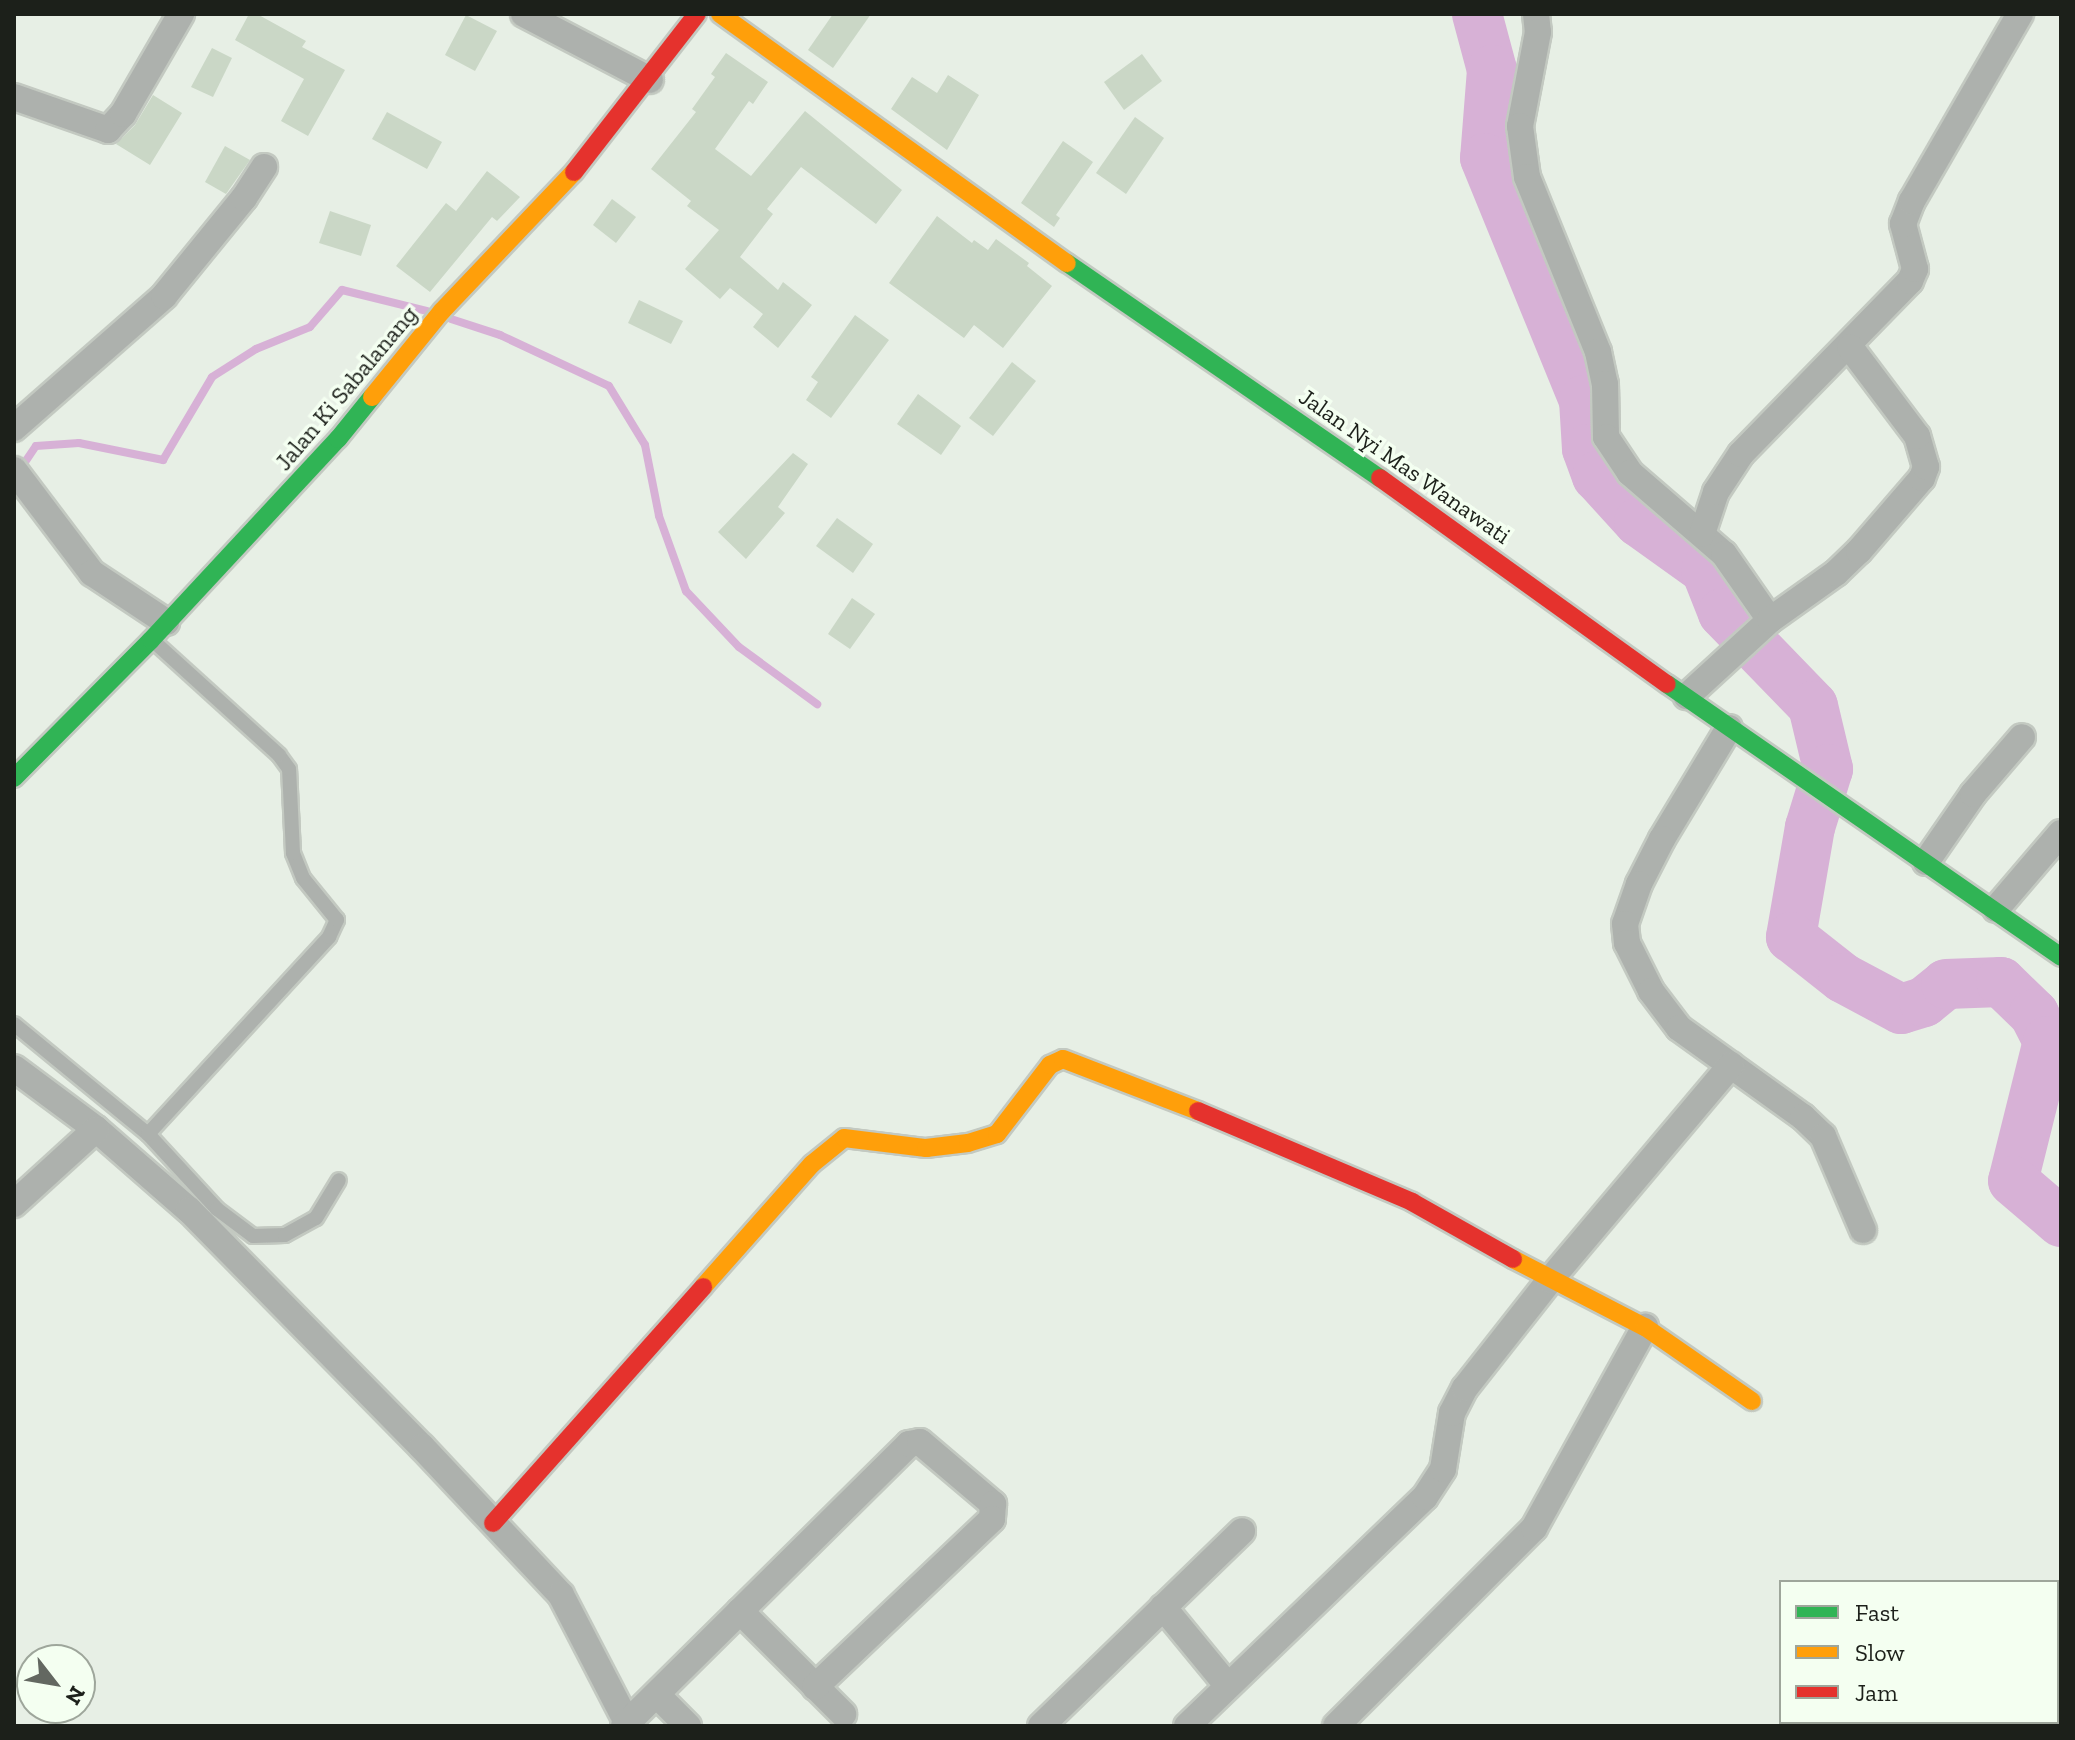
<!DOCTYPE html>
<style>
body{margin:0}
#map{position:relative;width:2075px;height:1740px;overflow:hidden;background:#e7efe5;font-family:"Zilla Slab",serif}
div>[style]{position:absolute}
.stream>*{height:8px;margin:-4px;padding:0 4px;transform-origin:4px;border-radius:4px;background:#d7b1d6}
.river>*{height:50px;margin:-25px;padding:0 25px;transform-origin:25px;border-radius:25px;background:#d7b1d6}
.building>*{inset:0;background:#cad7c6}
.roads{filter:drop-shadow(2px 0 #c3c9c1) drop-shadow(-2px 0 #c3c9c1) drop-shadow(0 2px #c3c9c1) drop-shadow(0 -2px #c3c9c1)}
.lane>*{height:14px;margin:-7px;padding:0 7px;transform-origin:7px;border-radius:7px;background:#adb1ad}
.street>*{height:26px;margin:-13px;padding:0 13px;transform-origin:13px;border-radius:13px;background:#adb1ad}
.fast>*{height:18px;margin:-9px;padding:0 9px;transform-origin:9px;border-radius:9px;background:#30b455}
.slow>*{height:18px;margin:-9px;padding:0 9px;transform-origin:9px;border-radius:9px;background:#ff9f0a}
.jam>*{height:18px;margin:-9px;padding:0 9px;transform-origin:9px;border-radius:9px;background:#e5322d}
span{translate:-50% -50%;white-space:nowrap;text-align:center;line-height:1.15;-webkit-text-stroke:7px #f4fff1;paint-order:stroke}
.street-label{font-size:24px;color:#1c201a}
.frame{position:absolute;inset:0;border:16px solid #1c201a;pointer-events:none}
.legend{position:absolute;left:1779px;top:1580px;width:280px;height:144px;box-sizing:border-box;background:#f4fff1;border:2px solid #9ea69b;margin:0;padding:10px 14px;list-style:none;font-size:24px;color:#1c201a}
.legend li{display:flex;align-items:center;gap:16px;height:40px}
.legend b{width:40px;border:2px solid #9ea69b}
.north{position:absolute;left:16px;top:1644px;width:80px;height:80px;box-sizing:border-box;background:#f4fff1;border:2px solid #9ea69b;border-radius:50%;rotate:121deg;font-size:22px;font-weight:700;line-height:32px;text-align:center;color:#1c201a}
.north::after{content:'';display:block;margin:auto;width:28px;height:36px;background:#636861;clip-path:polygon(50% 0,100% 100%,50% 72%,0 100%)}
</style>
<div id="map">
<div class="stream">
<div style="left:451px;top:319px;width:52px;rotate:18.1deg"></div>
<div style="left:500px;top:335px;width:120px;rotate:25.1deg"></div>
<div style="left:609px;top:386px;width:69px;rotate:58.6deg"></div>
<div style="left:645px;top:445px;width:72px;rotate:78.8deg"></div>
<div style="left:659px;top:516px;width:80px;rotate:70.2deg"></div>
<div style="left:686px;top:591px;width:77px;rotate:46.6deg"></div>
<div style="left:739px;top:647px;width:97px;rotate:36.2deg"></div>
<div style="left:19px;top:471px;width:30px;rotate:-56deg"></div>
<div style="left:36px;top:446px;width:43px;rotate:-4deg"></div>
<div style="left:79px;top:443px;width:86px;rotate:11.4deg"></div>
<div style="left:163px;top:460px;width:96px;rotate:-59.4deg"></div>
<div style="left:212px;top:377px;width:52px;rotate:-32.5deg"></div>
<div style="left:256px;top:349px;width:58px;rotate:-22.2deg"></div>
<div style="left:310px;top:327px;width:49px;rotate:-49.1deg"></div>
<div style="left:342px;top:290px;width:88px;rotate:13.9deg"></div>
</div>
<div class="river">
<div style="left:1477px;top:14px;width:58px;rotate:75deg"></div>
<div style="left:1492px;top:70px;width:88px;rotate:94.5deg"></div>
<div style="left:1485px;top:158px;width:261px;rotate:67.8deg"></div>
<div style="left:1584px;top:400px;width:49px;rotate:86.5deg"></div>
<div style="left:1587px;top:449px;width:29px;rotate:70deg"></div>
<div style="left:1597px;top:476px;width:62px;rotate:47.6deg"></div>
<div style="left:1639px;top:522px;width:82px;rotate:35.6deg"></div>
<div style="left:1706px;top:570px;width:46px;rotate:68.4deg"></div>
<div style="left:1723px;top:613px;width:129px;rotate:45.9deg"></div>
<div style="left:1813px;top:706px;width:65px;rotate:76.6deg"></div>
<div style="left:1828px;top:769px;width:61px;rotate:107.2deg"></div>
<div style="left:1810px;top:827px;width:112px;rotate:99.8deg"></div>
<div style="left:1791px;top:937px;width:66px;rotate:38.3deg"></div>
<div style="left:1843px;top:978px;width:66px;rotate:28.1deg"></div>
<div style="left:1901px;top:1009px;width:24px;rotate:-17deg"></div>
<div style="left:1924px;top:1002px;width:28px;rotate:-39deg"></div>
<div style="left:1946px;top:984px;width:55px;rotate:-2.1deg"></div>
<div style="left:2001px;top:982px;width:46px;rotate:44.1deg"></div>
<div style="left:2034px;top:1014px;width:30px;rotate:63deg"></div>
<div style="left:2048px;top:1041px;width:144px;rotate:104deg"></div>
<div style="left:2013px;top:1181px;width:63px;rotate:40.5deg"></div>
</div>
<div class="building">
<div style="clip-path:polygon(249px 14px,257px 14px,306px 41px,302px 47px,345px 70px,308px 136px,281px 121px,304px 79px,235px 40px)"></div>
<div style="clip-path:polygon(833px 14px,871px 14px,833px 68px,808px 50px)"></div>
<div style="clip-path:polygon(466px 15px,497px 31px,475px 71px,445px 55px)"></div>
<div style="clip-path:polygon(212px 48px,232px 58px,213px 97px,191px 87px)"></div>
<div style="clip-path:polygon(726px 53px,768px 82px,753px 104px,749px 101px,715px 149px,751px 176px,805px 111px,902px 190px,876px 224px,801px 167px,767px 209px,773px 214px,740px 257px,778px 290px,783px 282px,812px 305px,778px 348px,753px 327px,763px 314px,730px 288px,720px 299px,685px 269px,719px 230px,687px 206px,691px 201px,651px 169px,696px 112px,692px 109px,715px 77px,711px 74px)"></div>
<div style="clip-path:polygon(1142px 54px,1162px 81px,1124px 110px,1104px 82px)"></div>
<div style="clip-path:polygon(948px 75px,979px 95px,947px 150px,891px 109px,912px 77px,937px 93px)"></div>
<div style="clip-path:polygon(153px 95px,182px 113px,150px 165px,116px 144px,135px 125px)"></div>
<div style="clip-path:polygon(387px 112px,442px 142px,427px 169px,372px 139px)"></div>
<div style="clip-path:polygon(1135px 117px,1164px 138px,1126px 194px,1096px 173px)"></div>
<div style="clip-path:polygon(1063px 141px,1093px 162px,1056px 215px,1060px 218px,1054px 227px,1021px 203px)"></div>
<div style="clip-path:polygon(225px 146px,250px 160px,226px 194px,205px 182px)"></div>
<div style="clip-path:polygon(487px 171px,520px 197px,497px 221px,492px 217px,430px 292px,396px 266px,446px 203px,456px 211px)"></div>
<div style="clip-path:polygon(612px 199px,636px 217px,616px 243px,593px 225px)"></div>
<div style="clip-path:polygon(330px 211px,371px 225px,361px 256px,319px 243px)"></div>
<div style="clip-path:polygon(937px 216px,972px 243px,974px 240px,988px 250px,996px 239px,1029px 263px,1027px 266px,1052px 286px,1003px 348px,974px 325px,964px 338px,889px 283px)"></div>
<div style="clip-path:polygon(639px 300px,683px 321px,671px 344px,628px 323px)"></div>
<div style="clip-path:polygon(855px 315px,889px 340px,831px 418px,806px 400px,818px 382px,811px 377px)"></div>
<div style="clip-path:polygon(1012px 362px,1036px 381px,993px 436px,969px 418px)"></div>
<div style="clip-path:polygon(918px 394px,961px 426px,941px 455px,897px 424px)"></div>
<div style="clip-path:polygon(793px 453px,808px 464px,778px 507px,785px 513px,746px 559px,718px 532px)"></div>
<div style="clip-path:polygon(837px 518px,873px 544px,853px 573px,816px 546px)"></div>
<div style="clip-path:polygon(852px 598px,875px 614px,850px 649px,828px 634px)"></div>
</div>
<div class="roads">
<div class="lane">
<div style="left:14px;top:1024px;width:173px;rotate:39.4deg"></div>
<div style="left:148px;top:1134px;width:102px;rotate:47.4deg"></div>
<div style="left:217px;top:1209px;width:45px;rotate:36.9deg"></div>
<div style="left:253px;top:1236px;width:32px;rotate:-2deg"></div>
<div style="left:285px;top:1235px;width:35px;rotate:-29deg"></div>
<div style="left:316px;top:1218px;width:44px;rotate:-58.8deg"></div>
<div style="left:148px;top:1134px;width:268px;rotate:-47.4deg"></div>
<div style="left:329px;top:937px;width:19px;rotate:-65deg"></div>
<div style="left:337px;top:920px;width:54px;rotate:-129deg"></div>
<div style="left:303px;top:878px;width:27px;rotate:-112deg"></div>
<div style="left:293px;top:853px;width:84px;rotate:-92.7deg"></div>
<div style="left:289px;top:769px;width:17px;rotate:-126deg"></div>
<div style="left:279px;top:755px;width:171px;rotate:-137.8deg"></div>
</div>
<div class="street">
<div style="left:524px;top:14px;width:142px;rotate:27.6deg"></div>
<div style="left:1536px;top:14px;width:18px;rotate:84deg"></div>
<div style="left:1538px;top:32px;width:96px;rotate:100.8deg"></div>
<div style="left:1520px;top:126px;width:51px;rotate:82.2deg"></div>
<div style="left:1527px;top:177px;width:189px;rotate:67.9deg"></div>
<div style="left:1598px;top:352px;width:33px;rotate:78deg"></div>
<div style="left:1605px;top:384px;width:53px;rotate:88.9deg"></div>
<div style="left:1606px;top:437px;width:43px;rotate:56.3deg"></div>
<div style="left:1630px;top:473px;width:124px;rotate:40.8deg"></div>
<div style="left:1724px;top:554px;width:80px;rotate:55.1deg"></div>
<div style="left:1770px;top:620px;width:113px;rotate:137.5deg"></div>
<div style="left:14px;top:97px;width:100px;rotate:19.3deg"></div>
<div style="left:108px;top:130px;width:22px;rotate:-47deg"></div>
<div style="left:123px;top:114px;width:116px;rotate:-59.9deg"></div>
<div style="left:14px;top:428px;width:200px;rotate:-41.3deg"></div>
<div style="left:164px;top:296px;width:127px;rotate:-50.8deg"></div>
<div style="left:244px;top:198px;width:37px;rotate:-57deg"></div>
<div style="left:14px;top:470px;width:129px;rotate:52.9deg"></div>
<div style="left:92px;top:573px;width:89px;rotate:33.5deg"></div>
<div style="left:1702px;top:534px;width:44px;rotate:-71.6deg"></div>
<div style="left:1716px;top:492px;width:45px;rotate:-56.7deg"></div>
<div style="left:1741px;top:454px;width:242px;rotate:-45.7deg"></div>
<div style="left:1910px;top:281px;width:13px;rotate:-67deg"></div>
<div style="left:1915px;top:269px;width:47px;rotate:-104.9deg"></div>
<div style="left:1903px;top:224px;width:25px;rotate:-69deg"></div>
<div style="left:1912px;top:201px;width:216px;rotate:-60deg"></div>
<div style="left:1770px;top:620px;width:81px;rotate:-35.5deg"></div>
<div style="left:1836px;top:573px;width:32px;rotate:-44deg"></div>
<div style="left:1859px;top:551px;width:96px;rotate:-49.2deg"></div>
<div style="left:1922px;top:478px;width:12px;rotate:-70deg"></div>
<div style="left:1926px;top:467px;width:32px;rotate:-106deg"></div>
<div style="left:1917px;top:436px;width:111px;rotate:-127deg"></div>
<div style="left:1729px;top:728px;width:130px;rotate:121.1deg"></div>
<div style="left:1662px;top:839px;width:51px;rotate:117.1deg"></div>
<div style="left:1639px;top:884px;width:42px;rotate:109.3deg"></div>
<div style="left:1625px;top:924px;width:19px;rotate:84deg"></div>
<div style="left:1627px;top:943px;width:54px;rotate:63.4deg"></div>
<div style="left:1651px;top:991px;width:46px;rotate:52.9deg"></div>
<div style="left:1679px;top:1028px;width:153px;rotate:35.7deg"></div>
<div style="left:1803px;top:1117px;width:28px;rotate:44deg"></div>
<div style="left:1823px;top:1136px;width:102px;rotate:66.9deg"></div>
<div style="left:1926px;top:862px;width:83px;rotate:-55.3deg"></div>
<div style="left:1973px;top:794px;width:75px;rotate:-49.3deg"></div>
<div style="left:1996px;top:909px;width:100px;rotate:-49.5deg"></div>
<div style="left:14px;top:1068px;width:102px;rotate:36.6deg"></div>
<div style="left:96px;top:1129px;width:123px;rotate:41.1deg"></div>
<div style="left:189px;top:1210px;width:332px;rotate:45.5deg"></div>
<div style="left:422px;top:1447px;width:203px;rotate:46.8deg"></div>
<div style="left:561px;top:1595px;width:148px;rotate:62.6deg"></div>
<div style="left:14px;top:1204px;width:111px;rotate:-42.4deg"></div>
<div style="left:1163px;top:1607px;width:102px;rotate:50.6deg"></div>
<div style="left:740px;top:1611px;width:146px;rotate:45deg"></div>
<div style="left:657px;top:1695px;width:44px;rotate:45deg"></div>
<div style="left:624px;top:1726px;width:401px;rotate:-44.7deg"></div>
<div style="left:909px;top:1444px;width:11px;rotate:-10deg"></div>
<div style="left:920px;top:1442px;width:96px;rotate:40.3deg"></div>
<div style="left:993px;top:1504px;width:15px;rotate:94deg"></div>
<div style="left:992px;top:1519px;width:244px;rotate:136.5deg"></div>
<div style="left:1041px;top:1726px;width:280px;rotate:-44.1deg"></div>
<div style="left:1187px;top:1726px;width:330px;rotate:-43.9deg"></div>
<div style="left:1425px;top:1497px;width:33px;rotate:-57deg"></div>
<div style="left:1443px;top:1469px;width:57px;rotate:-80.9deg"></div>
<div style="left:1452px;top:1413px;width:28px;rotate:-63deg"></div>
<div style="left:1465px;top:1388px;width:137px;rotate:-51.8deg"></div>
<div style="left:1550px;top:1280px;width:281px;rotate:-49.9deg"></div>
<div style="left:1336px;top:1726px;width:280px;rotate:-45deg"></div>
<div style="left:1534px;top:1528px;width:230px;rotate:-61.1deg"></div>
</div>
<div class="fast">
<div style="left:1067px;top:263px;width:380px;rotate:34.5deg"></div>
<div style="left:1667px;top:684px;width:479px;rotate:34.7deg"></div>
<div style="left:14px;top:778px;width:194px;rotate:-45.2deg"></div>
<div style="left:151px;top:640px;width:275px;rotate:-47.1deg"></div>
<div style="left:338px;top:439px;width:54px;rotate:-51deg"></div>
</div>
<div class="slow">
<div style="left:720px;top:14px;width:427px;rotate:35.7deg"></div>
<div style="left:372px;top:397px;width:111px;rotate:-50.9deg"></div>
<div style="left:442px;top:311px;width:192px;rotate:-46.5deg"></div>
<div style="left:1513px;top:1259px;width:148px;rotate:27.3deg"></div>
<div style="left:1645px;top:1327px;width:130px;rotate:34.7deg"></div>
<div style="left:703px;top:1287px;width:164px;rotate:-48.5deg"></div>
<div style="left:812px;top:1164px;width:41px;rotate:-39.1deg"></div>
<div style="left:844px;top:1138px;width:83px;rotate:7deg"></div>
<div style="left:926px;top:1148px;width:42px;rotate:-6.8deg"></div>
<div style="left:968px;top:1143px;width:30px;rotate:-17deg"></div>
<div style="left:997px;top:1134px;width:87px;rotate:-52.5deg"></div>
<div style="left:1050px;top:1065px;width:14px;rotate:-25deg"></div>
<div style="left:1063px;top:1059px;width:145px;rotate:21.1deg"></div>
</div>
<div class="jam">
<div style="left:574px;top:172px;width:200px;rotate:-52.1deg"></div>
<div style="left:1380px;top:478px;width:353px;rotate:35.7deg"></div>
<div style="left:1198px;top:1111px;width:233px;rotate:23deg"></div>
<div style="left:1412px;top:1202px;width:116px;rotate:29.4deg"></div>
<div style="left:493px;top:1523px;width:316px;rotate:-48.3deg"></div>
</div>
</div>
<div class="street-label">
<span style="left:346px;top:388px;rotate:-50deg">Jalan Ki Sabalanang</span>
<span style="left:1405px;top:466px;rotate:35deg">Jalan Nyi Mas Wanawati</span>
</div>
<div class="frame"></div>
<ul class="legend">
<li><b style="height:10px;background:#30b455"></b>Fast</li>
<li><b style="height:10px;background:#ff9f0a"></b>Slow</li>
<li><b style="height:10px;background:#e5322d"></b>Jam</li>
</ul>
<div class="north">N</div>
</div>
